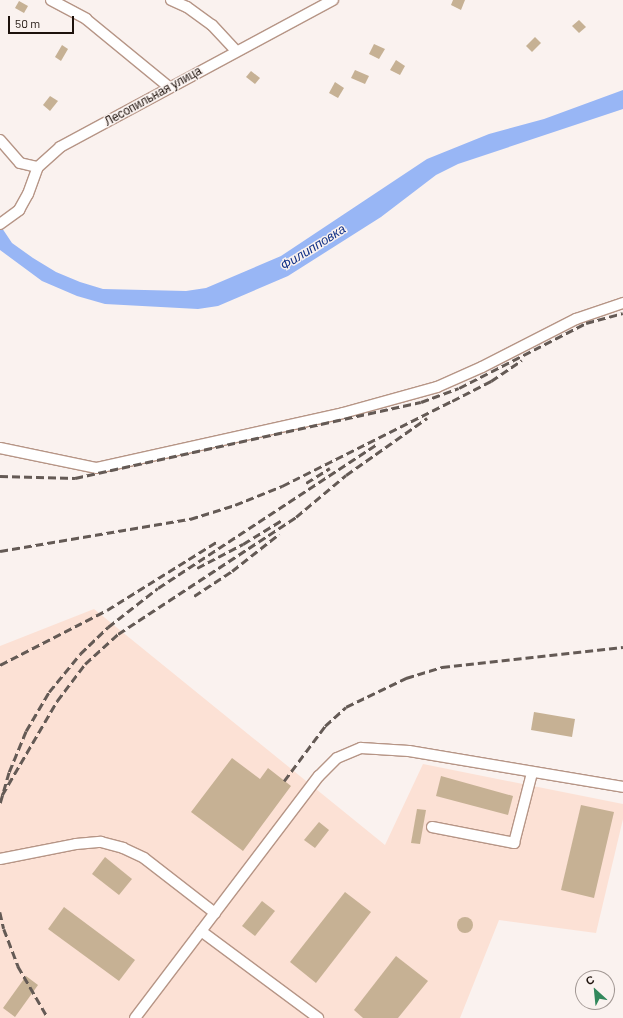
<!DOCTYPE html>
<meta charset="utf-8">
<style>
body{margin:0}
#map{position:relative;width:623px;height:1018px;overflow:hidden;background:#faf2ef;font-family:Barlow,sans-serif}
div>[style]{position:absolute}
.built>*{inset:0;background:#fce1d5}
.water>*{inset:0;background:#98b6f5}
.building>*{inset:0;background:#c6b194}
.round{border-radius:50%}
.roads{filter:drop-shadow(1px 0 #b69586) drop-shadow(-1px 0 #b69586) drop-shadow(0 1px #b69586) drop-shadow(0 -1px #b69586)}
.minor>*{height:10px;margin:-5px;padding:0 5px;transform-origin:5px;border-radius:5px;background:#fff}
.rail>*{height:2.5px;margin-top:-1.25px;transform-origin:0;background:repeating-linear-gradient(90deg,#645a55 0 8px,transparent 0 12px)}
span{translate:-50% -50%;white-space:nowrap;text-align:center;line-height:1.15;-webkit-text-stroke:3px #faf2ef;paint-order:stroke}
.street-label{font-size:12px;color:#1d120c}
.water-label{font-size:13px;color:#113288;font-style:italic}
.north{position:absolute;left:575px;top:970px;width:40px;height:40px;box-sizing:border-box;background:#faf2ef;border:1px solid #a29894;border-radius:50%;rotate:333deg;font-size:11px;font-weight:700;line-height:16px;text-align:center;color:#1d120c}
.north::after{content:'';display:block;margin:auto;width:14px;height:18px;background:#32885c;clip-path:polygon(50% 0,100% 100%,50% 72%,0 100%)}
.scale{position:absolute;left:8px;top:16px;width:66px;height:18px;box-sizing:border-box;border:2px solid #1d120c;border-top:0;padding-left:5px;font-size:12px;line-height:14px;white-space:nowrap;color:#1d120c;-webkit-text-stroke:3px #faf2ef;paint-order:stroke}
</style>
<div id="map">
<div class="built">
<div style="clip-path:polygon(94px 609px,385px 845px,423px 764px,623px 804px,623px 819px,596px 933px,499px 920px,460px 1018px,0 1018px,0 646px)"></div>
</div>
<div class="water">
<div style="clip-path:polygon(623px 90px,623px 109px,458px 164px,436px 175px,381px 217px,288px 276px,218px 306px,198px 309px,105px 304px,77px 296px,42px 281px,0 250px,0 225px,12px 243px,33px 258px,56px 272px,80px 282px,103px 289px,186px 291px,206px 288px,281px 256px,427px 159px,489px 134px,544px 119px)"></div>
</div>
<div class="building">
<div style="clip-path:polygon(453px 0,465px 0,461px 10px,451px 5px)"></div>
<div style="clip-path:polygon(19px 1px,28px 6px,24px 13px,15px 8px)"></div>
<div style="clip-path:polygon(579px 20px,586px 27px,579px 33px,572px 26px)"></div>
<div style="clip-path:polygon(535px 37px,541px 43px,532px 52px,526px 46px)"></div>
<div style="clip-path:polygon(374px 44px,385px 49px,379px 59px,369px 54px)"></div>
<div style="clip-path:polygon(62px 45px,68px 49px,61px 61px,55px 57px)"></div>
<div style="clip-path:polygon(396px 60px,405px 66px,400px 75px,390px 70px)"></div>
<div style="clip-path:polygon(355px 70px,369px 76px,365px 84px,351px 78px)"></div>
<div style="clip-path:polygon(251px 71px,260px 78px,255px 84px,246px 77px)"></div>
<div style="clip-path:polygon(335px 82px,344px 88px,338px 98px,329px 93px)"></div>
<div style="clip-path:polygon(50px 96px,58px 101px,50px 111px,43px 105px)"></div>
<div style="clip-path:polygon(534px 712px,575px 719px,572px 737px,531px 730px)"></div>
<div style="clip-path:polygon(232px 758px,260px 779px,268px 768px,291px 786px,243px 851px,191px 812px)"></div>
<div style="clip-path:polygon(441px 776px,513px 796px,508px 815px,436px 796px)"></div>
<div style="clip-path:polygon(581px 805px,614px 812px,594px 898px,561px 890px)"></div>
<div style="clip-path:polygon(417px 809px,426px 810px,420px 844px,411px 843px)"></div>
<div style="clip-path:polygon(319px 822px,329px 830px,315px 848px,304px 840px)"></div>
<div style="clip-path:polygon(105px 857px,132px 879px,119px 895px,92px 874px)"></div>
<div style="clip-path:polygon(345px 892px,371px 912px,316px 983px,290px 962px)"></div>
<div style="clip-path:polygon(262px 901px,275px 911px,255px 936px,242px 926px)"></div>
<div style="clip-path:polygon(64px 907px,135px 960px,119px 981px,48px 929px)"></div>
<div class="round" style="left:457px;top:917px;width:16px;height:16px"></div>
<div style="clip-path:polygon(396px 956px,428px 981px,398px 1018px,363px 1018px,354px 1010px)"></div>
<div style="clip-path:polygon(26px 976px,38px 985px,15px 1017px,3px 1008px)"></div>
</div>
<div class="roads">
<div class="minor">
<div style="left:51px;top:0;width:40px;rotate:28deg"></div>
<div style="left:86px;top:19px;width:107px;rotate:39.3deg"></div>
<div style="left:171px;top:0;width:17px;rotate:24deg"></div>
<div style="left:187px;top:7px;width:31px;rotate:36deg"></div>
<div style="left:212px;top:25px;width:35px;rotate:47deg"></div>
<div style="left:0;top:140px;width:30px;rotate:49deg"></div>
<div style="left:20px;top:163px;width:18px;rotate:13deg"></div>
<div style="left:0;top:224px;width:24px;rotate:-36deg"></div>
<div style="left:19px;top:210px;width:18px;rotate:-61deg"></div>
<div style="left:28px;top:194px;width:29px;rotate:-70deg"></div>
<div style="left:38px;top:167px;width:30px;rotate:-42deg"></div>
<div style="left:60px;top:147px;width:310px;rotate:-28.3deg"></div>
<div style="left:0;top:448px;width:99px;rotate:11.7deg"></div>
<div style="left:97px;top:468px;width:252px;rotate:-12.6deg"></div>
<div style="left:343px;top:413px;width:98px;rotate:-15.5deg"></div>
<div style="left:437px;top:387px;width:49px;rotate:-24deg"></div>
<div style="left:482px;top:367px;width:106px;rotate:-27.1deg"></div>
<div style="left:576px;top:319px;width:50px;rotate:-18.8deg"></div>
<div style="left:432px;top:827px;width:84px;rotate:11deg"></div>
<div style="left:514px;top:843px;width:72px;rotate:-75.6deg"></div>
<div style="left:0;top:859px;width:77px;rotate:-11.2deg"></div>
<div style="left:76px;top:844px;width:25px;rotate:-5deg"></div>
<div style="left:101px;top:842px;width:23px;rotate:15deg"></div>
<div style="left:123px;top:848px;width:23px;rotate:25deg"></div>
<div style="left:144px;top:858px;width:90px;rotate:37.8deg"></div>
<div style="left:201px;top:931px;width:146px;rotate:36.6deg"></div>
<div style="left:135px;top:1018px;width:304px;rotate:-52.8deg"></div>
<div style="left:319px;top:776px;width:25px;rotate:-45deg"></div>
<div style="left:337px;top:758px;width:26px;rotate:-23deg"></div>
<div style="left:361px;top:748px;width:48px;rotate:3.6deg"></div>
<div style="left:409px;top:751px;width:217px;rotate:9.5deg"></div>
</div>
</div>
<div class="rail">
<div style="left:0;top:476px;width:75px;rotate:1.5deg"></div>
<div style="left:75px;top:478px;width:354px;rotate:-12.4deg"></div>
<div style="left:421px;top:402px;width:40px;rotate:-20.2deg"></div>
<div style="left:459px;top:388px;width:143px;rotate:-27.1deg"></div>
<div style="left:586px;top:323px;width:38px;rotate:-15deg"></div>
<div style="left:306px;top:483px;width:28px;rotate:-32deg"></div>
<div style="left:0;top:551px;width:193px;rotate:-9.6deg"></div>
<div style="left:190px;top:519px;width:47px;rotate:-17.3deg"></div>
<div style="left:235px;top:505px;width:51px;rotate:-22deg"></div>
<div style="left:282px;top:486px;width:190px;rotate:-26.6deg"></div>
<div style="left:452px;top:401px;width:44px;rotate:-27.1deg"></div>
<div style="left:491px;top:381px;width:37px;rotate:-34deg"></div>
<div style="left:197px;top:568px;width:52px;rotate:-27.6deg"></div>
<div style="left:243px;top:544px;width:46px;rotate:-31.6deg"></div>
<div style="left:194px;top:596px;width:45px;rotate:-33.3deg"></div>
<div style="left:232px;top:571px;width:60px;rotate:-38.2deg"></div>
<div style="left:0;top:665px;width:120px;rotate:-27.2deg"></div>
<div style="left:107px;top:610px;width:131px;rotate:-31.9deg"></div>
<div style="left:284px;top:781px;width:69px;rotate:-53.3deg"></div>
<div style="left:325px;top:726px;width:28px;rotate:-42deg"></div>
<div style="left:346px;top:707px;width:67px;rotate:-25.8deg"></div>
<div style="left:406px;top:678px;width:38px;rotate:-17deg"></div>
<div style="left:442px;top:667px;width:182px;rotate:-6.3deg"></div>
<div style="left:2px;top:795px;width:109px;rotate:-59.7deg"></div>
<div style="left:57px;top:701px;width:46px;rotate:-52.9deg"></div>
<div style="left:85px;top:664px;width:45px;rotate:-42.3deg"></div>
<div style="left:118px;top:634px;width:213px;rotate:-33.3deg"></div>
<div style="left:296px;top:517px;width:65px;rotate:-40deg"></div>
<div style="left:346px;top:475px;width:99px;rotate:-35.1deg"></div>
<div style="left:0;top:803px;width:32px;rotate:-74deg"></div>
<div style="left:9px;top:772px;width:44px;rotate:-67.5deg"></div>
<div style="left:26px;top:731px;width:45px;rotate:-59.5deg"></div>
<div style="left:49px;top:692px;width:49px;rotate:-50.8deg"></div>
<div style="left:80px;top:654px;width:39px;rotate:-44deg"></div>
<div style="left:108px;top:627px;width:63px;rotate:-38deg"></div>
<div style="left:158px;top:588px;width:262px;rotate:-33.3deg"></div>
<div style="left:0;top:912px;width:17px;rotate:77deg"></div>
<div style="left:4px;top:929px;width:40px;rotate:69deg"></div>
<div style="left:18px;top:966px;width:60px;rotate:60deg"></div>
</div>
<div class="street-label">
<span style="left:153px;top:96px;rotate:-29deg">Лесопильная улица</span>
</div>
<div class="water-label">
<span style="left:313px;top:247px;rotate:-32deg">Филипповка</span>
</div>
<div class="north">С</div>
<div class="scale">50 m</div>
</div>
